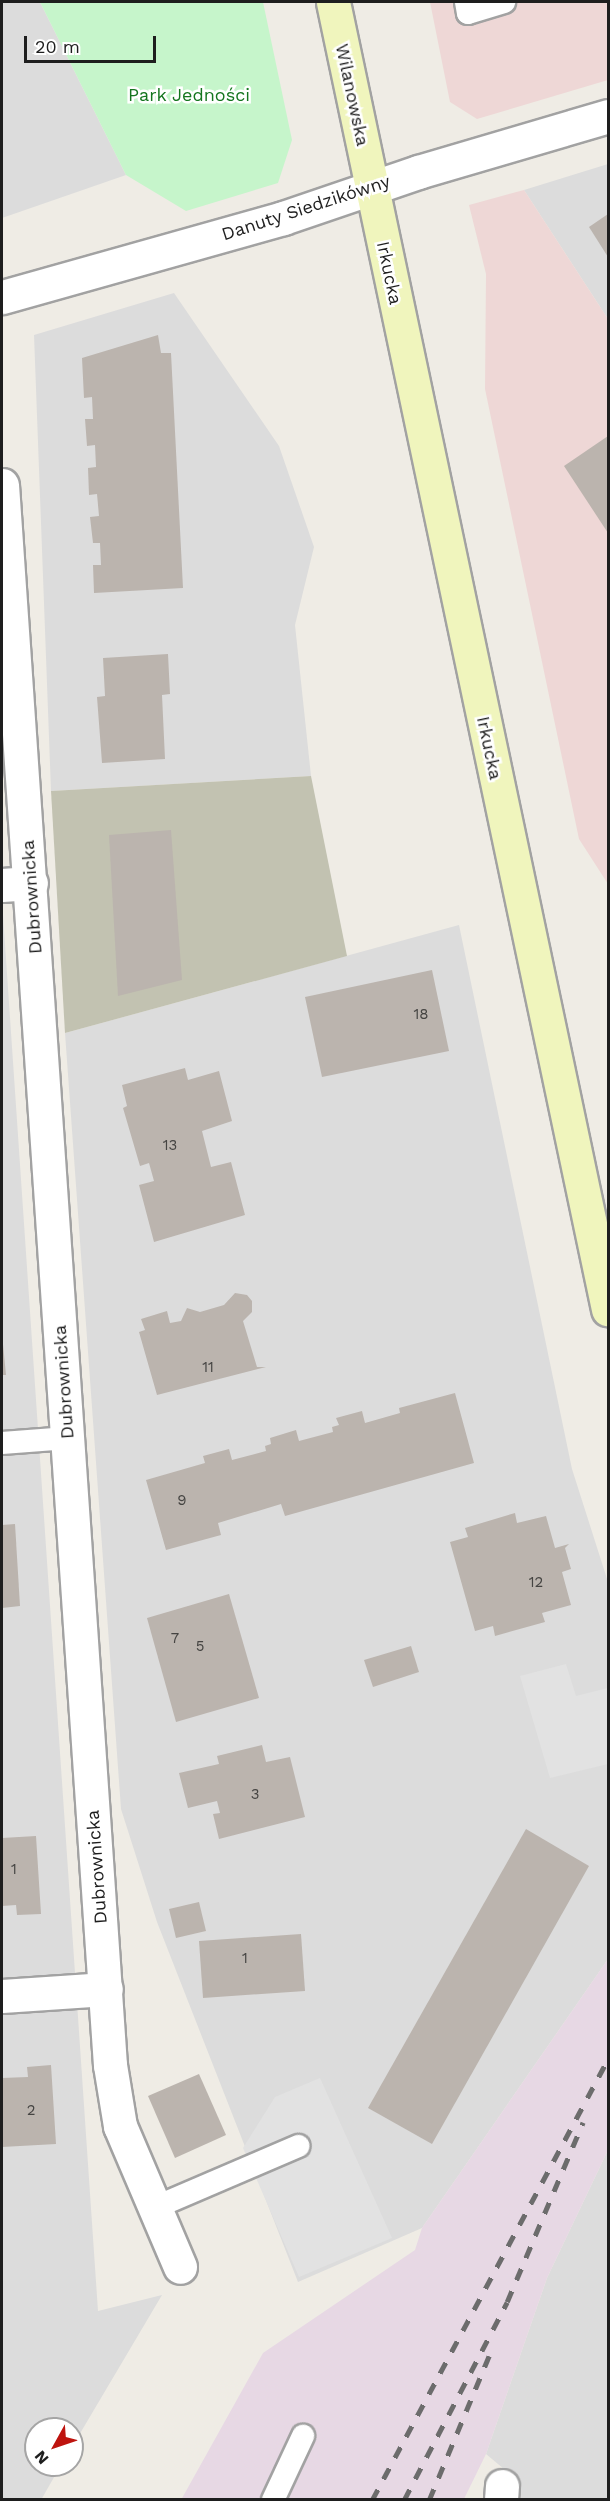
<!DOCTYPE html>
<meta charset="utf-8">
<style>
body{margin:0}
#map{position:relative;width:610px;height:2501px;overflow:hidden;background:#efece5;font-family:"Work Sans",sans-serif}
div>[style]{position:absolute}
.residential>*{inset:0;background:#dcdcdc}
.commercial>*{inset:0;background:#eed7d6}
.industrial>*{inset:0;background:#e7d8e4}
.construction>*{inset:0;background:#c2c2b1}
.park>*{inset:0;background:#c6f5cb}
.parking>*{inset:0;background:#e2e2e2}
.building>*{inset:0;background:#bbb4ae}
.roads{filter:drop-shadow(2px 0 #a2a2a2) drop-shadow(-2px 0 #a2a2a2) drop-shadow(0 2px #a2a2a2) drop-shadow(0 -2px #a2a2a2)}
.lane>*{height:22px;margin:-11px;padding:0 11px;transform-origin:11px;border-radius:11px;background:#fff}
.street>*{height:33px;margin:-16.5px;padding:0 16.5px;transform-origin:16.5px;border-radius:16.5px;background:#fff}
.secondary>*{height:33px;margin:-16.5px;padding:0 16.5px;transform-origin:16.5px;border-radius:16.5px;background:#f0f5bd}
.rail>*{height:4.5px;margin-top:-2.25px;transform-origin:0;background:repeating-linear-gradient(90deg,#6c6c6c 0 12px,transparent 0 24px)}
span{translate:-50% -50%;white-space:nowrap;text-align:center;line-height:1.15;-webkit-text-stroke:5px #fff;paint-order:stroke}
.number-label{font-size:15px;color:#454442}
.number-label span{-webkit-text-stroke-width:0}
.park-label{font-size:18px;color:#14751e}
.street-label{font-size:18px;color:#1e1e1e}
.frame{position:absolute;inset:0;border:3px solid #1e1e1e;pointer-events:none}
.north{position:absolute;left:24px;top:2417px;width:60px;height:60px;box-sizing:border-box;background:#fff;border:2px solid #a5a5a5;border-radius:50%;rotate:230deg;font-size:16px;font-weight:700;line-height:24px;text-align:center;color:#1e1e1e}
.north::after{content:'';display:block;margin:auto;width:21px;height:27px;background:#be140f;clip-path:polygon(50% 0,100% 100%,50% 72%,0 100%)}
.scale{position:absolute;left:24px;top:36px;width:132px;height:27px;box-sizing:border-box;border:3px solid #1e1e1e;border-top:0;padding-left:8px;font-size:18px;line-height:21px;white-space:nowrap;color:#1e1e1e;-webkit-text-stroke:4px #fff;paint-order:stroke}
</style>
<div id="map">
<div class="residential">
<div style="clip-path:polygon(2px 2px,40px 2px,126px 175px,2px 218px)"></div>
<div style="clip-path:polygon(608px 164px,608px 319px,524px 190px)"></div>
<div style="clip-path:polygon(174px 293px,279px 446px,314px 547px,295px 625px,311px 776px,51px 791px,34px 335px)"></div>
<div style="clip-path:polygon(2px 900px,98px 2311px,162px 2295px,72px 2447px,72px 2429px,36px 2429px,36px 2465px,61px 2465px,41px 2500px,2px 2499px)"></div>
<div style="clip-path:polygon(459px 925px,572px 1469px,608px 1582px,608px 1959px,422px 2228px,298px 2282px,157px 1922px,121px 1809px,65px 1033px)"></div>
<div style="clip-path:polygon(608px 2150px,608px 2499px,521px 2499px,521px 2483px,486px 2454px,547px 2278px)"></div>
</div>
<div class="commercial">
<div style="clip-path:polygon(430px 2px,608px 2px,608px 80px,477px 119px,450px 102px)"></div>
<div style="clip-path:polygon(524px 190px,608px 319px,608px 884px,579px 839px,485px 389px,486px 274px,469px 205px)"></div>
</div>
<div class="industrial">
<div style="clip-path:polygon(608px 1959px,608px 2150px,547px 2278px,486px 2454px,464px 2499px,181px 2500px,263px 2353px,415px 2250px,422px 2228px)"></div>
</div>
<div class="construction">
<div style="clip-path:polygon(311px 776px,347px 956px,65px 1033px,51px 791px)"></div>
</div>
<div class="park">
<div style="clip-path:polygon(40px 2px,263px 2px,292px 140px,278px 183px,186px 211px,126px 175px)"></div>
</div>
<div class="parking">
<div style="clip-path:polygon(566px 1664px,576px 1696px,608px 1688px,608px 1764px,550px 1778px,520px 1676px)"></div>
<div style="clip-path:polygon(320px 2078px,392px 2238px,299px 2277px,243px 2148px,275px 2097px)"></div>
</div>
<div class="building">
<div style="clip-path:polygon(608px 214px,608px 257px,589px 227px)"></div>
<div style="clip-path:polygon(158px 335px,161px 353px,171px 353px,183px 588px,94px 593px,93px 565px,101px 565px,100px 543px,93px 543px,90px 517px,99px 516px,97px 494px,89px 495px,88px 468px,96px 467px,95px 445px,87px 446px,85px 419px,93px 419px,92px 397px,84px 398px,82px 358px)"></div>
<div style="clip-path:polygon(608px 436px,608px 533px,564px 466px)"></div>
<div style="clip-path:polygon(168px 654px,170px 694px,162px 695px,165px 759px,102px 763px,97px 697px,105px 696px,103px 658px)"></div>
<div style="clip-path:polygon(171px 830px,182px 980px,118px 996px,109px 835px)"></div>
<div style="clip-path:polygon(432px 970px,449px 1051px,322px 1077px,305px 997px)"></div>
<div style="clip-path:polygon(185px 1068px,188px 1080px,219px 1071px,232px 1121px,202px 1131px,211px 1167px,231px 1162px,245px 1215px,154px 1242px,139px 1185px,154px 1181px,149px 1163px,140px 1166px,123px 1108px,127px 1106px,122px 1085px)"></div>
<div style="clip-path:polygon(235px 1293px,247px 1295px,252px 1301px,252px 1312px,243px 1321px,257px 1367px,266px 1367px,157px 1395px,139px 1332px,145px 1330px,141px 1319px,167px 1311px,170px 1323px,181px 1321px,187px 1308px,200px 1312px,224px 1305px)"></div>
<div style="clip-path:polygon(2px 1334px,6px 1375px,2px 1375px)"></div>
<div style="clip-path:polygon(455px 1393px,474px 1463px,285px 1516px,281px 1504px,218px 1523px,221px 1535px,166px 1550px,146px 1480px,205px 1463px,203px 1456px,229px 1449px,232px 1460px,266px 1451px,265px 1446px,271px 1444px,270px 1438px,296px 1430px,299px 1441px,333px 1432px,332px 1427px,339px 1425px,336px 1418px,362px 1411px,365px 1423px,400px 1413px,399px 1408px)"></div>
<div style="clip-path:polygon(515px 1513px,517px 1523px,546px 1516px,555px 1548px,569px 1544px,565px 1548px,571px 1569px,562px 1572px,571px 1605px,542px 1613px,545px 1622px,495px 1636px,493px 1626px,475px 1631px,450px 1542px,468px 1537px,465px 1528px)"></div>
<div style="clip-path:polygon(15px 1524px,20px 1606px,2px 1608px,2px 1525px)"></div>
<div style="clip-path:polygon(229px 1594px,259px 1698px,176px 1722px,147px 1618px)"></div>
<div style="clip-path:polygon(411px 1646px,419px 1672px,373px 1687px,364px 1660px)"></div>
<div style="clip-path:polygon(262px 1745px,266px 1762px,290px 1757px,305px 1817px,219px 1839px,213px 1814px,220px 1813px,217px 1801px,188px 1808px,179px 1773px,219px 1764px,217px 1756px)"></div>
<div style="clip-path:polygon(526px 1829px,589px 1866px,432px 2144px,368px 2108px)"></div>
<div style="clip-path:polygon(36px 1836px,41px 1914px,17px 1915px,16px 1905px,2px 1906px,2px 1838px)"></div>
<div style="clip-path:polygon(199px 1902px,206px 1931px,176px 1938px,169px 1909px)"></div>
<div style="clip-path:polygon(301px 1934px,305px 1991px,203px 1998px,199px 1941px)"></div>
<div style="clip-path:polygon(51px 2065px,56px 2144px,2px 2147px,2px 2078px,28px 2077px,27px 2067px)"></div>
<div style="clip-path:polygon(199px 2074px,226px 2135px,175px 2158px,148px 2096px)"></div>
</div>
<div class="roads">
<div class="lane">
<div style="left:466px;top:2px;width:11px;rotate:80deg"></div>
<div style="left:468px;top:13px;width:38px;rotate:-17deg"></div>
<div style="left:2px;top:1443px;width:66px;rotate:-4.3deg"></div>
<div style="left:156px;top:2207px;width:155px;rotate:-23.2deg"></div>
<div style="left:273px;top:2500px;width:71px;rotate:-64.9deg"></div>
</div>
<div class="street">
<div style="left:2px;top:297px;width:292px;rotate:-15.7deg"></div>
<div style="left:283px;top:218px;width:143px;rotate:-18.8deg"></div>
<div style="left:418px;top:172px;width:198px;rotate:-16.4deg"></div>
<div style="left:2px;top:485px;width:1584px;rotate:86.09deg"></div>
<div style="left:110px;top:2065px;width:62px;rotate:80.7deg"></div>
<div style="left:120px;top:2126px;width:153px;rotate:66.9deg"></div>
<div style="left:2px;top:885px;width:29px;rotate:-4deg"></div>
<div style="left:2px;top:1996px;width:104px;rotate:-3.9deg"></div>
<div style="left:501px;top:2500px;width:14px;rotate:-86deg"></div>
</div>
<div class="secondary">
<div style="left:333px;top:2px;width:1336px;rotate:78.12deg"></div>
</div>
</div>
<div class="rail">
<div style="left:372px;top:2500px;width:500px;rotate:-61.85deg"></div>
<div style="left:404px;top:2500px;width:223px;rotate:-62.5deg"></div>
<div style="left:507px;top:2302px;width:195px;rotate:-67.1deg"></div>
<div style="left:429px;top:2500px;width:156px;rotate:-67.4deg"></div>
</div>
<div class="number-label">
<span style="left:421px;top:1015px">18</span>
<span style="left:170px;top:1146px">13</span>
<span style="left:208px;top:1368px">11</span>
<span style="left:182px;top:1501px">9</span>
<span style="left:536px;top:1583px">12</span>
<span style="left:175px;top:1639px">7</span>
<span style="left:200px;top:1647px">5</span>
<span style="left:255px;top:1795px">3</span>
<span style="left:14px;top:1870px">1</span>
<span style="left:245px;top:1959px">1</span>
<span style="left:31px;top:2111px">2</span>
</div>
<div class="park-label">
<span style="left:189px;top:95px">Park Jedności</span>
</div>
<div class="street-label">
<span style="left:352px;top:95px;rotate:78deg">Wilanowska</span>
<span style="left:306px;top:208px;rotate:-18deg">Danuty Siedzikówny</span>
<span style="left:389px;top:273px;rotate:78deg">Irkucka</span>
<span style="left:489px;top:748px;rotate:78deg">Irkucka</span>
<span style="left:32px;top:897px;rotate:-94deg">Dubrownicka</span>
<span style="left:64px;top:1382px;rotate:-94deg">Dubrownicka</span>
<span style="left:97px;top:1867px;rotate:-94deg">Dubrownicka</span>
</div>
<div class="frame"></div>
<div class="north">N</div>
<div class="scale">20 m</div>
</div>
